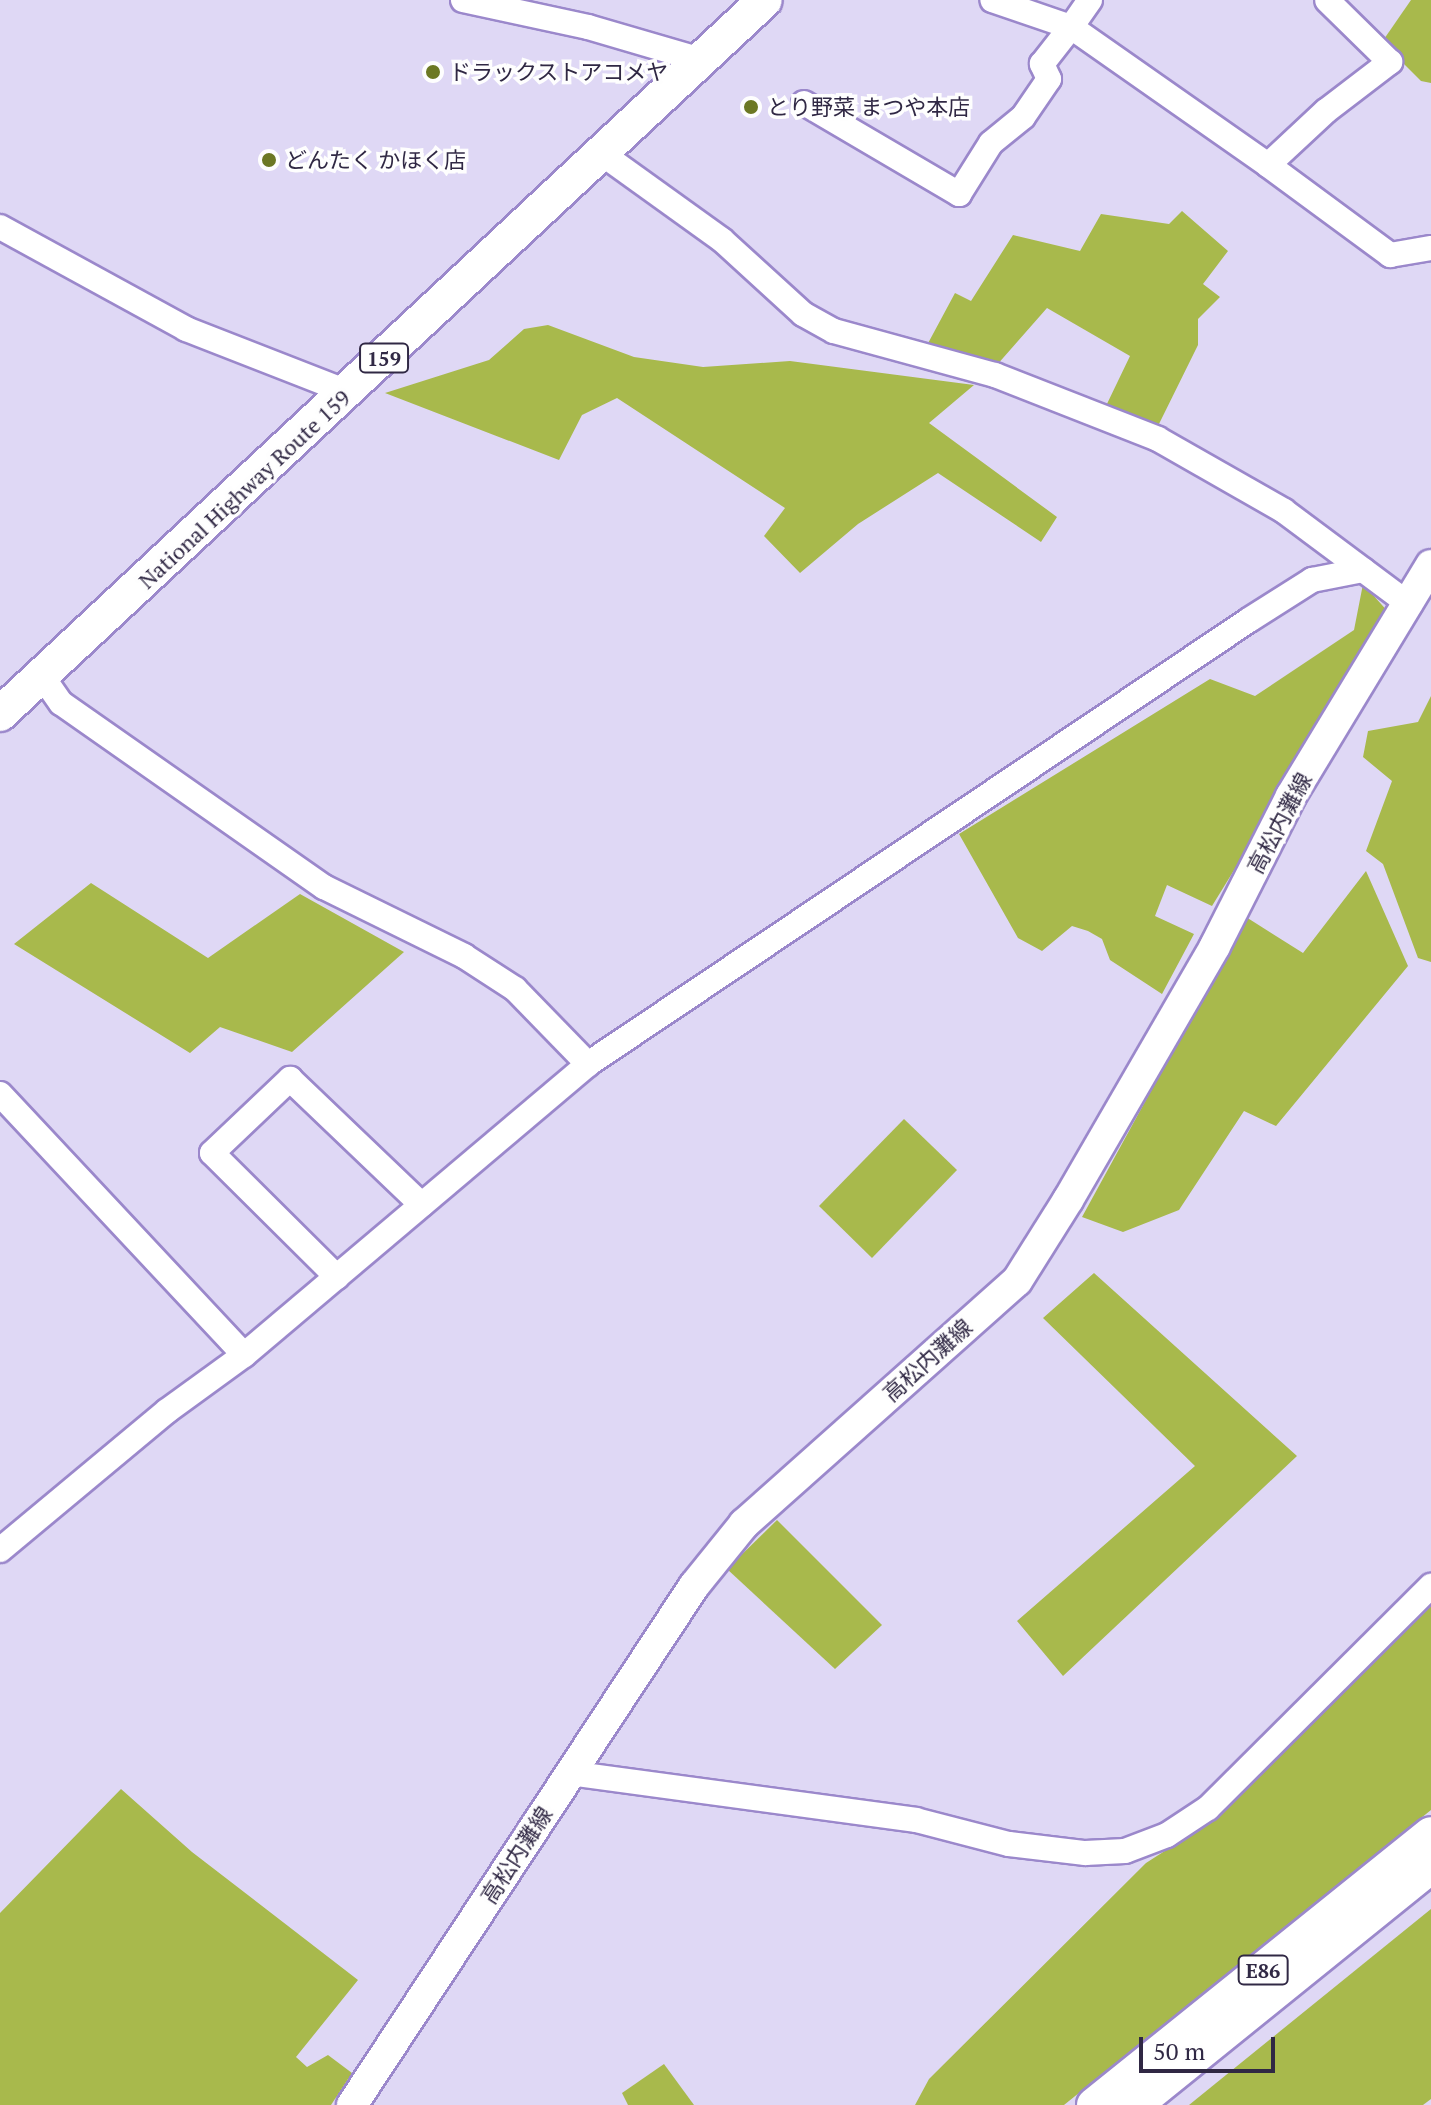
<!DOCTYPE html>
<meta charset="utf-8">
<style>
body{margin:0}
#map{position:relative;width:1431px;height:2105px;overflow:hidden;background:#dfd8f5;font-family:"PT Serif","Noto Sans JP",serif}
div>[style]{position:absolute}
.green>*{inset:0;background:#a8b94c}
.roads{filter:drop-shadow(2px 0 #9b88cb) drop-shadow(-2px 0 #9b88cb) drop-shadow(0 2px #9b88cb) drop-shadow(0 -2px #9b88cb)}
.minor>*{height:24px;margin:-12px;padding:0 12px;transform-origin:12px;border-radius:12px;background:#fff}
.major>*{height:30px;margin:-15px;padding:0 15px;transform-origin:15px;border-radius:15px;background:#fff}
.highway>*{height:34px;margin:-17px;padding:0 17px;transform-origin:17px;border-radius:17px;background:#fff}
.dots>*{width:22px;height:22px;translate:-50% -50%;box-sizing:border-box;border:4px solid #fefefe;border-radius:50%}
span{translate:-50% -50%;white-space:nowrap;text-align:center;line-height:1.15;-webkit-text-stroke:7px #fefefe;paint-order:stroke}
.shield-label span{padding:2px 6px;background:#fefefe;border:2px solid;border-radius:6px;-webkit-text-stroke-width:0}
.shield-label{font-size:20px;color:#302844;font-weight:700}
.poi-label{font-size:22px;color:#302844}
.left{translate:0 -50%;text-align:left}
.street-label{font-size:22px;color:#302844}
.scale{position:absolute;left:1139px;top:2037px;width:136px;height:36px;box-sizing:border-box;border:4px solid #302844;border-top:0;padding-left:10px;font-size:24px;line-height:28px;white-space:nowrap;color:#302844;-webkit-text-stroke:6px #fefefe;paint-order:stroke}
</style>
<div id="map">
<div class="green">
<div style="clip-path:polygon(1411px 0,1431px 0,1431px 83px,1421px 81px,1382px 42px)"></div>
<div style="clip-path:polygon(1182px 211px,1228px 251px,1203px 284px,1220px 297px,1198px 319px,1198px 345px,1157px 428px,1105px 408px,1130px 356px,1047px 308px,996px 366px,926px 347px,955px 293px,971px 301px,1013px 235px,1080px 251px,1101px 214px,1169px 224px)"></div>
<div style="clip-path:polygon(548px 325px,634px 357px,703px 367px,790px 361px,974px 385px,929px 423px,1057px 517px,1041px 542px,938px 473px,858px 524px,800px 573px,764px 536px,785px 508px,617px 398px,582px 415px,559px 460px,385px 393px,489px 360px,524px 329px)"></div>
<div style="clip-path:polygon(1363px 584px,1391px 615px,1212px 906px,1167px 885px,1155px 916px,1194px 934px,1162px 994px,1110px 960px,1102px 939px,1088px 931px,1072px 926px,1042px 951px,1018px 938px,959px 834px,1210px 679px,1255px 696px,1354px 630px)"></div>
<div style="clip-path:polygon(1431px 696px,1431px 962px,1418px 958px,1383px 864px,1366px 851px,1392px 781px,1363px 757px,1368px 731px,1418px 722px)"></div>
<div style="clip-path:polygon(1366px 871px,1408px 966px,1276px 1126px,1244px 1111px,1179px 1210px,1123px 1232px,1082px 1217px,1246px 917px,1303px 953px)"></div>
<div style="clip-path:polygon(91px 883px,208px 958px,300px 894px,404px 952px,292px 1052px,220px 1027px,190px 1053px,14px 944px)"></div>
<div style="clip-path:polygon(904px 1119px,957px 1170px,872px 1258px,819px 1206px)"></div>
<div style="clip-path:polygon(1094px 1273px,1297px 1456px,1063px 1676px,1017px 1621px,1195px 1466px,1043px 1318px)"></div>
<div style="clip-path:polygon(777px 1520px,882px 1625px,835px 1669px,727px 1569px)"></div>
<div style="clip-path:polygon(1431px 1606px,1431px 1810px,1064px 2105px,915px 2105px,929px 2079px,1146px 1863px,1210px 1822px)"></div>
<div style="clip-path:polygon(121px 1789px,192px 1852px,358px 1980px,296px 2057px,307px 2067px,328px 2055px,352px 2073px,331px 2105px,0 2105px,0 1913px)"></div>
<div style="clip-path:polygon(1431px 1909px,1431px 2099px,1423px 2105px,1189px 2105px)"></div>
<div style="clip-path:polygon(664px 2064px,694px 2105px,628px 2105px,622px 2093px)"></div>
</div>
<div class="roads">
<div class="minor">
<div style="left:463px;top:0;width:128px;rotate:12.2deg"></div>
<div style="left:588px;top:27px;width:118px;rotate:16.3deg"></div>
<div style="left:1090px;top:0;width:33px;rotate:125deg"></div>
<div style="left:1071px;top:27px;width:241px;rotate:35deg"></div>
<div style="left:1268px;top:165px;width:79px;rotate:-43deg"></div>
<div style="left:1326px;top:111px;width:81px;rotate:-37.4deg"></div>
<div style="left:1390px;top:62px;width:88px;rotate:-135.5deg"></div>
<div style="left:804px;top:103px;width:180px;rotate:30.4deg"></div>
<div style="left:959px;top:194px;width:60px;rotate:-57.9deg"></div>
<div style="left:991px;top:143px;width:41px;rotate:-39.1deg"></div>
<div style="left:1023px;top:117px;width:46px;rotate:-55.6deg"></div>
<div style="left:1049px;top:79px;width:17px;rotate:-115deg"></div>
<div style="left:1042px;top:64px;width:47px;rotate:-51.9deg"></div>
<div style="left:1071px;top:27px;width:83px;rotate:-161.1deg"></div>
<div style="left:601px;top:153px;width:149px;rotate:35.7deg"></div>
<div style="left:722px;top:240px;width:110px;rotate:42.4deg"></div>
<div style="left:803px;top:314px;width:35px;rotate:29deg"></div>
<div style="left:834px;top:331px;width:167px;rotate:15.3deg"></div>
<div style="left:995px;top:375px;width:175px;rotate:21.4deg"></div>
<div style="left:1158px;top:439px;width:145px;rotate:29.7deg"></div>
<div style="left:1284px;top:511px;width:157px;rotate:36.7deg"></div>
<div style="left:1268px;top:165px;width:152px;rotate:36.4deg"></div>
<div style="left:1390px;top:255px;width:42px;rotate:-9.7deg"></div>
<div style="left:0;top:227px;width:212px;rotate:28.7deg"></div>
<div style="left:186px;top:329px;width:174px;rotate:21.3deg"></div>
<div style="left:42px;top:676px;width:33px;rotate:55deg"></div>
<div style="left:61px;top:703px;width:321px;rotate:35deg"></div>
<div style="left:324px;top:887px;width:156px;rotate:26.2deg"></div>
<div style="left:464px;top:956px;width:61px;rotate:32.9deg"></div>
<div style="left:515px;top:989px;width:105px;rotate:45.8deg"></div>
<div style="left:0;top:1094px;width:357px;rotate:46.9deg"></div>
<div style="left:337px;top:1277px;width:176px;rotate:-135.2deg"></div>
<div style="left:212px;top:1153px;width:108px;rotate:-43.5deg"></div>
<div style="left:290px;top:1079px;width:182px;rotate:43.7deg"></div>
<div style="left:0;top:1550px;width:217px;rotate:-39.8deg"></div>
<div style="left:167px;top:1411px;width:95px;rotate:-36deg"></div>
<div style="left:244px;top:1355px;width:451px;rotate:-40.2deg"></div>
<div style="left:588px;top:1064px;width:796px;rotate:-33.89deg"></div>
<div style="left:1249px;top:620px;width:75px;rotate:-32.4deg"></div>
<div style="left:1312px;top:580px;width:52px;rotate:-11.1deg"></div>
<div style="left:569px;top:1773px;width:350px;rotate:7.7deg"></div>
<div style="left:916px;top:1820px;width:96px;rotate:14.5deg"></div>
<div style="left:1009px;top:1844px;width:77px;rotate:6.8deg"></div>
<div style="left:1085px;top:1853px;width:40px;rotate:-2.9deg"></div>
<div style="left:1125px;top:1851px;width:45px;rotate:-20.9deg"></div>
<div style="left:1167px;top:1835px;width:49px;rotate:-33.4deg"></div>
<div style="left:1208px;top:1808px;width:315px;rotate:-44.9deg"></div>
</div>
<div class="major">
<div style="left:352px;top:2105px;width:622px;rotate:-56.62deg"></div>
<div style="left:694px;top:1586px;width:80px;rotate:-51.1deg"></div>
<div style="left:744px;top:1524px;width:365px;rotate:-41.7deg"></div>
<div style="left:1017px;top:1281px;width:96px;rotate:-57.8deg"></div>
<div style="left:1068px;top:1200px;width:293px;rotate:-59.9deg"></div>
<div style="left:1215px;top:946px;width:168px;rotate:-63.1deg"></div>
<div style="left:1291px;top:796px;width:270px;rotate:-58.8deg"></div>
</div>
<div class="highway">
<div style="left:0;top:714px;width:1046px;rotate:-43.03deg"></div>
<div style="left:1094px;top:2105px;width:432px;rotate:-38.8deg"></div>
<div style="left:1135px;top:2105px;width:380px;rotate:-38.9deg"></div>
</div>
</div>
<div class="dots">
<div style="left:433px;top:72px;background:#6c7824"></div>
<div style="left:751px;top:107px;background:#6c7824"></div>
<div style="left:269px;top:160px;background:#6c7824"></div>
</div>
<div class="shield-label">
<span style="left:384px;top:358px">159</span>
<span style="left:1263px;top:1970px">E86</span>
</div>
<div class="poi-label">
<span class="left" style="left:449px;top:72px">ドラックストアコメヤ</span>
<span class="left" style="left:767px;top:107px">とり野菜 まつや本店</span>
<span class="left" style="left:285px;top:160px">どんたく かほく店</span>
</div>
<div class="street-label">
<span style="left:244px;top:489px;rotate:-43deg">National Highway Route 159</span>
<span style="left:1279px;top:823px;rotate:-62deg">高松内灘線</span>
<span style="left:927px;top:1360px;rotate:-42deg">高松内灘線</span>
<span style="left:516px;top:1855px;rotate:-57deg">高松内灘線</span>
</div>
<div class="scale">50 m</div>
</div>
